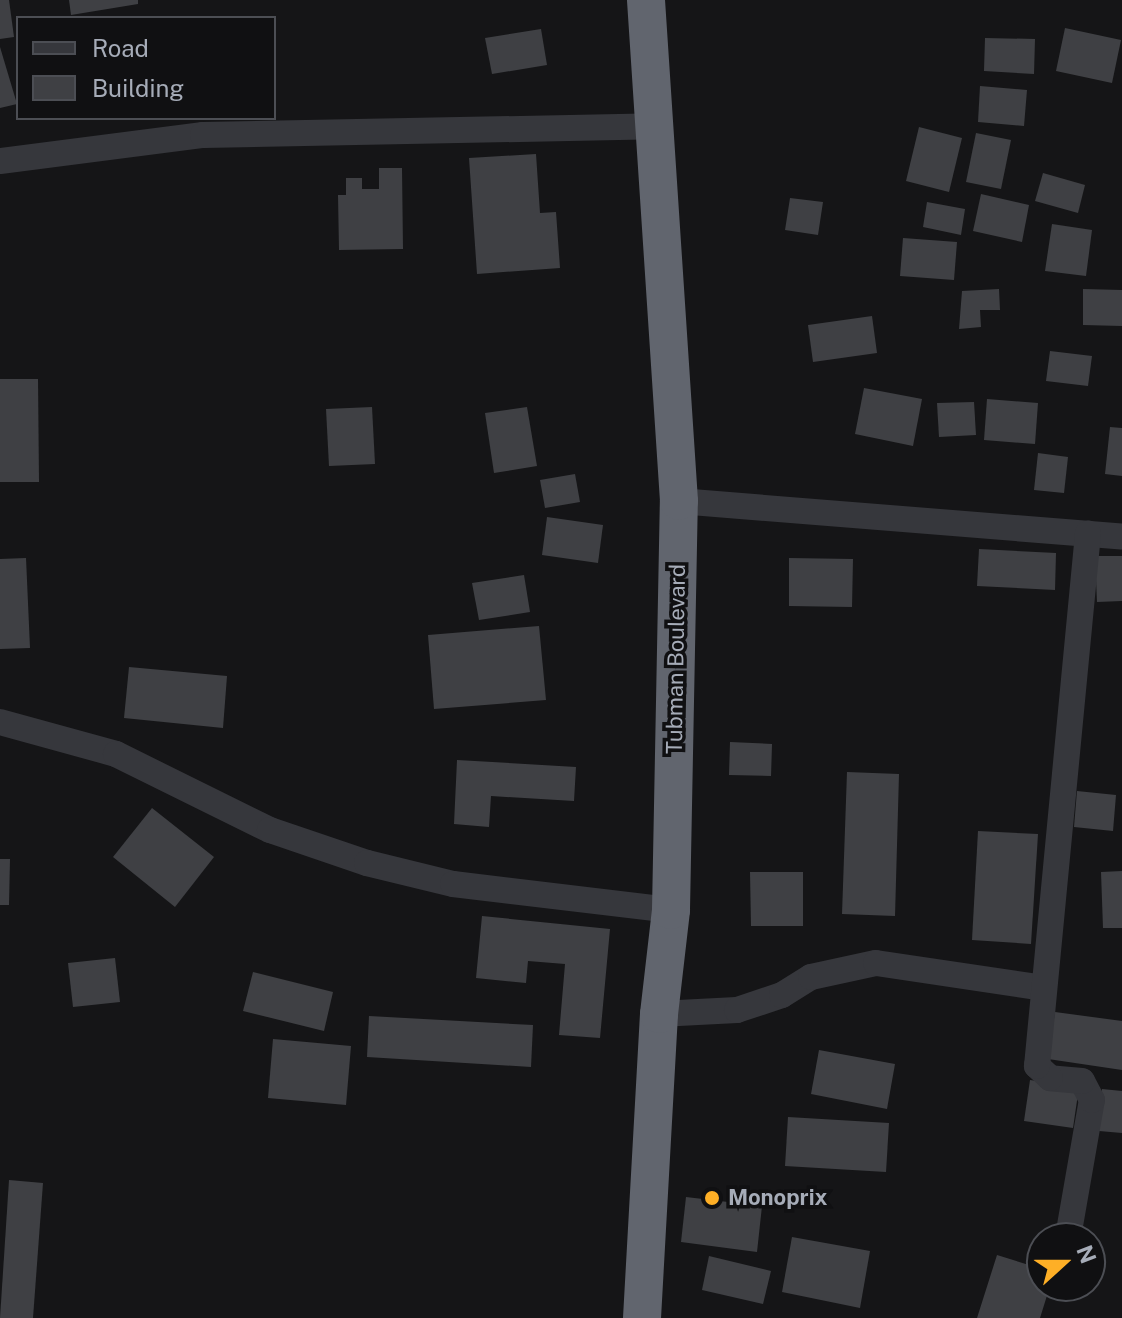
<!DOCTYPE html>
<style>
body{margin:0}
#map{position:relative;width:1122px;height:1318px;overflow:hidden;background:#151517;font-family:"Public Sans",sans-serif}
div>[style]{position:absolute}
.building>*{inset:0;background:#3f4044}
.minor>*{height:26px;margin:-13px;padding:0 13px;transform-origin:13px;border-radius:13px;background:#36373c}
.highway>*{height:38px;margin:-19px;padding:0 19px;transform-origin:19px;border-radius:19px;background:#61656e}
.dots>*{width:22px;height:22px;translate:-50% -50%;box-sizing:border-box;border:4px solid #101012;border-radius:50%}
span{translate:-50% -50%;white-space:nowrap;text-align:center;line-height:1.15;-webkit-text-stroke:7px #101012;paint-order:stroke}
.street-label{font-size:22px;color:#a6acb8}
.poi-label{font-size:22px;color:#a6acb8;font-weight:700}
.left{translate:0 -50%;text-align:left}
.legend{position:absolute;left:16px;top:16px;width:260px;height:104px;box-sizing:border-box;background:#101012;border:2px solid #4c4e54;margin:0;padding:10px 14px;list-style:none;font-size:24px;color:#a6acb8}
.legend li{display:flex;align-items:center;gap:16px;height:40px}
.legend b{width:40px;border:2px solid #4c4e54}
.north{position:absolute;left:1026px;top:1222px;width:80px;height:80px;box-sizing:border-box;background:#101012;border:2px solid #4c4e54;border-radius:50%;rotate:69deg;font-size:22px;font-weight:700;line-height:32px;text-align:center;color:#a6acb8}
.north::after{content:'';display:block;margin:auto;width:28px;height:36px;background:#feaf26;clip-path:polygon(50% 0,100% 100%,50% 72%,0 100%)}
</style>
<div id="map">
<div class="building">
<div style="clip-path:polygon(0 0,9px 0,14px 37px,0 39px)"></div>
<div style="clip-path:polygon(69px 0,138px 0,138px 4px,71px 15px)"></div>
<div style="clip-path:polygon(1065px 28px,1121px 40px,1112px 83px,1056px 71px)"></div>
<div style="clip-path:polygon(541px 29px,547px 65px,492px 74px,485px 38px)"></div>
<div style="clip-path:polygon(985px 38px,1035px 39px,1034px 74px,984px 71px)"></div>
<div style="clip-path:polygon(0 47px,17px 104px,0 108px)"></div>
<div style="clip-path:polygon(980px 86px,1027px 90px,1024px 126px,978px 122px)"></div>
<div style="clip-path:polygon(919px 127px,962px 138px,949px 192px,906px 181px)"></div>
<div style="clip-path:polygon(976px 133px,1011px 140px,1001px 189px,966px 182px)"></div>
<div style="clip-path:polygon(536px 154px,540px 213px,556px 212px,560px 268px,477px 274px,469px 158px)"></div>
<div style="clip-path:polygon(379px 168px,402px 168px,403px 249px,339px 250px,338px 195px,346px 195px,346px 178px,362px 178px,362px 189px,379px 189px)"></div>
<div style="clip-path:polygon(1043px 173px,1085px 185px,1078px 213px,1035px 201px)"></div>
<div style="clip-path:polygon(981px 194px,1029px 205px,1022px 242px,973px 231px)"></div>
<div style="clip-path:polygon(790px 198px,823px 202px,818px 235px,785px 230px)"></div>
<div style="clip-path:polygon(927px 202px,965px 209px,961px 235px,923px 227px)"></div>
<div style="clip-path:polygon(1052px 224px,1092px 230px,1086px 276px,1045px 271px)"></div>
<div style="clip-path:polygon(903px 238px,957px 242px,954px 280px,900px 276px)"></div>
<div style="clip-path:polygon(999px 289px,1000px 310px,980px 310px,981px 327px,959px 329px,962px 291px)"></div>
<div style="clip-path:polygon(1083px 289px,1122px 290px,1122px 326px,1083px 325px)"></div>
<div style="clip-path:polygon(872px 316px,877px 353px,813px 362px,808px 325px)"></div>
<div style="clip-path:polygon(1050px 351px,1092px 356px,1088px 386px,1046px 381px)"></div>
<div style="clip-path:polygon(0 379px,38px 379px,39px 482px,0 482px)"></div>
<div style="clip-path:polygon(864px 388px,922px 399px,913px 446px,855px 434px)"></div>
<div style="clip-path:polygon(987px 399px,1038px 403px,1035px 444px,984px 440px)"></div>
<div style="clip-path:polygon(974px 402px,976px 435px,939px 437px,937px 403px)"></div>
<div style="clip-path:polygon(372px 407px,375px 464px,329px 466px,326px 409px)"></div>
<div style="clip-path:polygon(527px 407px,537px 466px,494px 473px,485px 413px)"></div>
<div style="clip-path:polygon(1110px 427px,1122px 428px,1122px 476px,1105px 474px)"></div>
<div style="clip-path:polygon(1038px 453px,1068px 457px,1064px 493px,1034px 490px)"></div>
<div style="clip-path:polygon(575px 474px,580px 502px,545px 508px,540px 480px)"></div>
<div style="clip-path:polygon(547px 517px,603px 525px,598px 563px,542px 555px)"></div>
<div style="clip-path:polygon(979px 549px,1056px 553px,1055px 590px,977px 586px)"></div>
<div style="clip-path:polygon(1095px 556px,1122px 556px,1122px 601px,1097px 602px)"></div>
<div style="clip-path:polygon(26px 558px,30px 648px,0 649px,0 559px)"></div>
<div style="clip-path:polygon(789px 558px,853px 559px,852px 607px,789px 606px)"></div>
<div style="clip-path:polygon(524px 575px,530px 612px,479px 620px,472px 583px)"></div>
<div style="clip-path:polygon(539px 626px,546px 700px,434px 709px,428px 635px)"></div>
<div style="clip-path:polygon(129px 667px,227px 676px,223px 728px,124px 718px)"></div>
<div style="clip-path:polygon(730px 742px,772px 744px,771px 776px,729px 775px)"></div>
<div style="clip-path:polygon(457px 760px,576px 767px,574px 801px,491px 796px,489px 827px,454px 824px)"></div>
<div style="clip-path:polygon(847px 772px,899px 774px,895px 916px,842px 914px)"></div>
<div style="clip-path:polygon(1077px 791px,1116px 795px,1113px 831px,1074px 827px)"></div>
<div style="clip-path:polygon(152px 808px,214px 857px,175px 907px,113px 857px)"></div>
<div style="clip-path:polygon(978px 831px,1038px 834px,1031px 944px,972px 940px)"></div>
<div style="clip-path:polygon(0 859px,10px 859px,9px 905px,0 905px)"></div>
<div style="clip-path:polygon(1122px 871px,1122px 928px,1103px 928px,1101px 872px)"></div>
<div style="clip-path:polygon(750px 872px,803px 872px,803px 926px,751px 926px)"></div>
<div style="clip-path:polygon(482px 916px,610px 929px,600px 1038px,559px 1035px,565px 964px,528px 961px,526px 983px,476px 978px)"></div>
<div style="clip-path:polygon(115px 958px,120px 1002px,73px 1007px,68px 963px)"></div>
<div style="clip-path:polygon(253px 972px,333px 992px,324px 1031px,243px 1011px)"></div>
<div style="clip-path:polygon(1055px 1012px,1122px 1021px,1122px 1070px,1048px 1059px)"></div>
<div style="clip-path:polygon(369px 1016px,533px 1025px,531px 1067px,367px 1057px)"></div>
<div style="clip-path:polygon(273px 1039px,351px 1046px,346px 1105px,268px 1098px)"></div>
<div style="clip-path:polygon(819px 1050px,895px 1064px,887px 1109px,811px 1094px)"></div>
<div style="clip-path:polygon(1030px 1080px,1079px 1087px,1073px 1128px,1024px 1121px)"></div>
<div style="clip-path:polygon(1102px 1089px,1122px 1091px,1122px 1133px,1099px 1131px)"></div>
<div style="clip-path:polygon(788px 1117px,889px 1123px,886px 1172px,785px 1166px)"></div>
<div style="clip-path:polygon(9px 1180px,43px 1183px,33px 1318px,0 1318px)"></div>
<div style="clip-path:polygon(686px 1197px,762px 1206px,757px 1252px,681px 1242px)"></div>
<div style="clip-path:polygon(792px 1237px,870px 1251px,860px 1308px,782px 1292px)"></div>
<div style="clip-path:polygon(997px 1255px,1042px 1269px,1042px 1286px,1050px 1286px,1040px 1318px,977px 1318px)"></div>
<div style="clip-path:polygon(709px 1256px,771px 1271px,763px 1304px,702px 1290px)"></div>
</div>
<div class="minor">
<div style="left:0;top:161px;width:205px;rotate:-7.3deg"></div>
<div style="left:203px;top:135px;width:453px;rotate:-1.1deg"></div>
<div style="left:679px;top:501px;width:444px;rotate:4.6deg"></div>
<div style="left:0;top:722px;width:120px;rotate:15.4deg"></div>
<div style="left:116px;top:754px;width:172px;rotate:26.3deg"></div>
<div style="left:270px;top:830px;width:102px;rotate:18.8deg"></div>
<div style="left:367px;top:863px;width:89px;rotate:13.7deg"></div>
<div style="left:453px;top:884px;width:220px;rotate:6.8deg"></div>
<div style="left:659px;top:1014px;width:78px;rotate:-2.9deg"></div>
<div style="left:737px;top:1010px;width:47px;rotate:-18.4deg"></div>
<div style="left:782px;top:995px;width:34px;rotate:-32deg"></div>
<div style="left:811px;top:977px;width:66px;rotate:-12.2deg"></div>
<div style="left:876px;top:963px;width:169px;rotate:8.5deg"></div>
<div style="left:1068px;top:1237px;width:139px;rotate:-80.1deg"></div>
<div style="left:1092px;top:1100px;width:21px;rotate:-118deg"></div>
<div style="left:1082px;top:1081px;width:32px;rotate:-175deg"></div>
<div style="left:1050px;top:1078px;width:18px;rotate:-137deg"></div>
<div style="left:1037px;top:1066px;width:535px;rotate:-84.53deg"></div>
</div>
<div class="highway">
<div style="left:642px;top:1318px;width:304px;rotate:-86.8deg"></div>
<div style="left:659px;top:1014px;width:105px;rotate:-83.4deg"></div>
<div style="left:671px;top:910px;width:409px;rotate:-88.9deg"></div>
<div style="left:679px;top:501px;width:502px;rotate:-93.77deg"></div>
</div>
<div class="dots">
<div style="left:712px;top:1198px;background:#feaf26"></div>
</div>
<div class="street-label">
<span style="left:676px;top:659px;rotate:-89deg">Tubman Boulevard</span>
</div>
<div class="poi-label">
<span class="left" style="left:728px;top:1198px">Monoprix</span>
</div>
<ul class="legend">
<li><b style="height:10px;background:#36373c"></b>Road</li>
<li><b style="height:22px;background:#3f4044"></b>Building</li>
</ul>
<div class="north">N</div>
</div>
